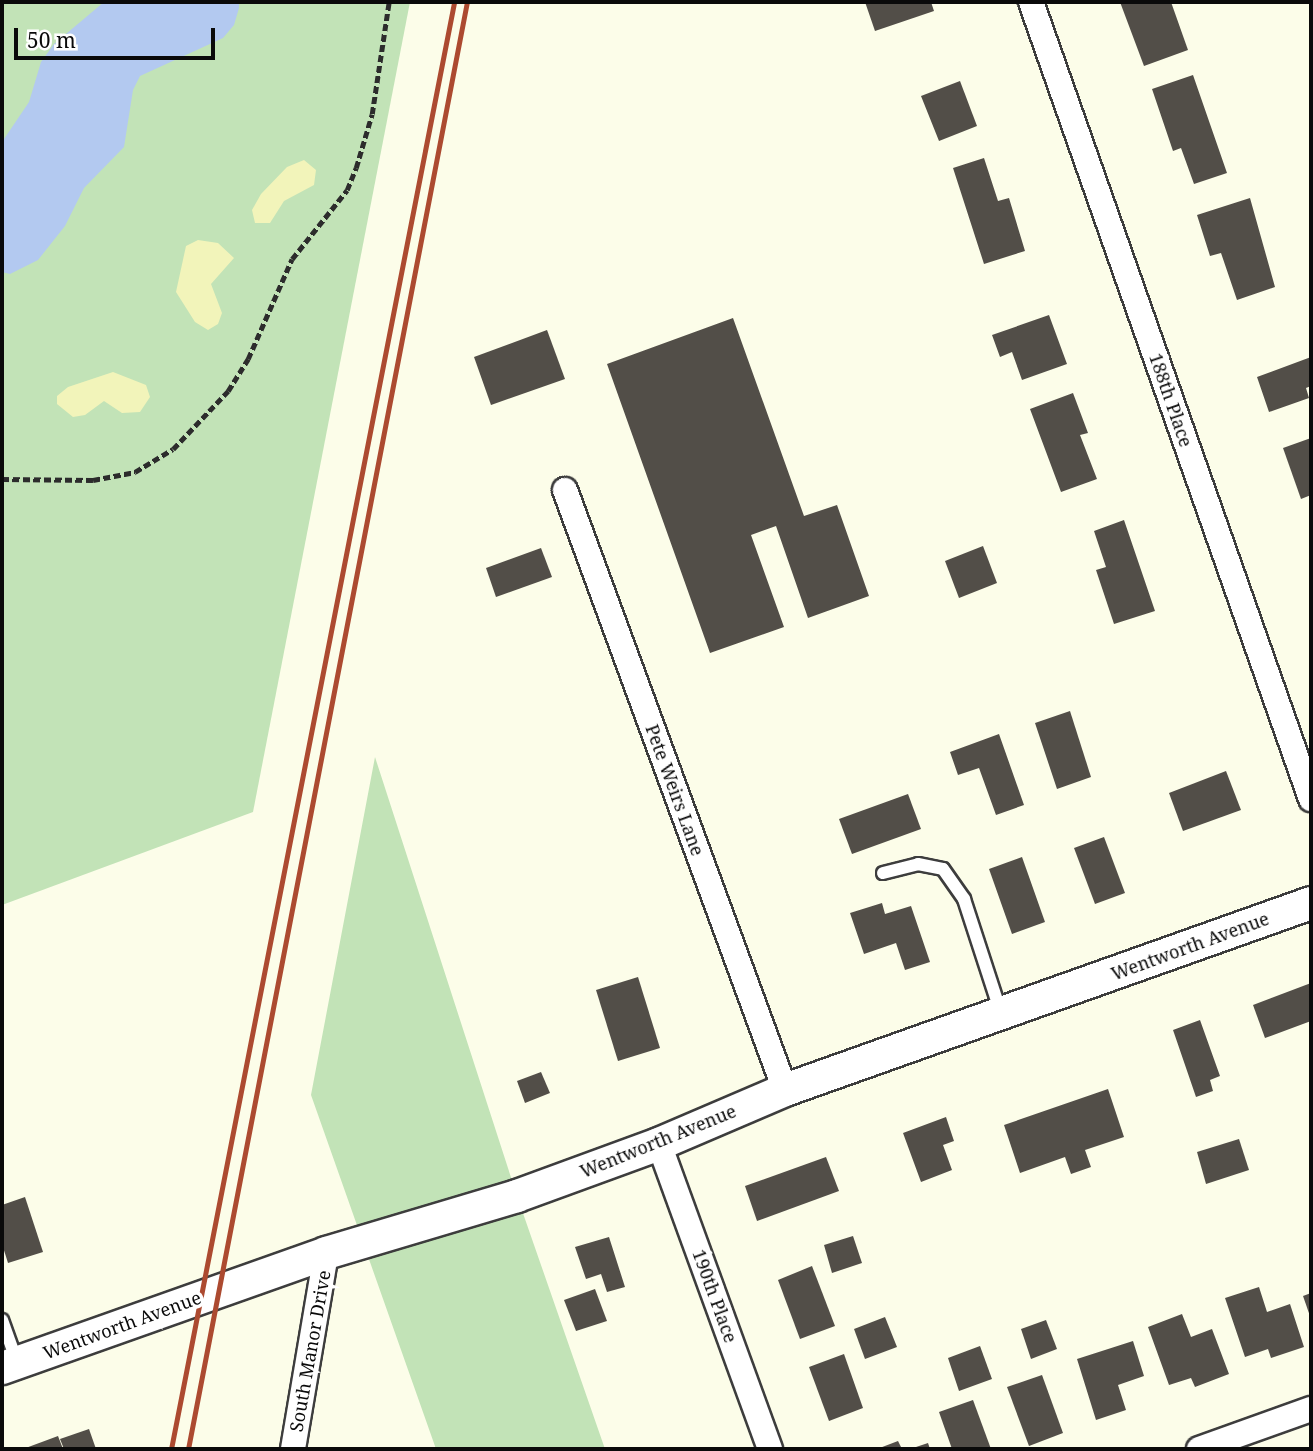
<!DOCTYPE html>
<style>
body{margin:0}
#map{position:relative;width:1313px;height:1451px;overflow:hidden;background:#fcfde9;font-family:"Noto Serif",serif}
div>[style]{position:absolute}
.green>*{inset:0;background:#c2e3b7}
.sand>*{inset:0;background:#f2f4ba}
.water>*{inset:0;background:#b3c9f0}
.building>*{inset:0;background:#524e48}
.path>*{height:4.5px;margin-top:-2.25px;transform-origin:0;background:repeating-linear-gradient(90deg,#2c2c2c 0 7px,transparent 0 10.5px)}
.roads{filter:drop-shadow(2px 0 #3d3d3d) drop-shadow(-2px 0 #3d3d3d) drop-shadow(0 2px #3d3d3d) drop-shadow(0 -2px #3d3d3d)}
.service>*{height:12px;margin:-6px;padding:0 6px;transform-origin:6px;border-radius:6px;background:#fff}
.minor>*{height:24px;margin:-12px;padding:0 12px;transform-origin:12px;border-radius:12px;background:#fff}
.tertiary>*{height:32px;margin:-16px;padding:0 16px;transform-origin:16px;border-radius:16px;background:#fff}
.rail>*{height:5px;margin:-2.5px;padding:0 2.5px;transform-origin:2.5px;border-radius:2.5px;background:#ac4a30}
span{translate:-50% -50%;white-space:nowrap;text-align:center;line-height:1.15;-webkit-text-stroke:7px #fff;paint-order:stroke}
.street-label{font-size:18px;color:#0a0a0a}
.frame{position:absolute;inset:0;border:4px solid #0a0a0a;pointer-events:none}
.scale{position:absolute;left:14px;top:28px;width:201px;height:32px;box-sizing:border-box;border:4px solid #0a0a0a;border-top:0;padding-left:9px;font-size:21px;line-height:24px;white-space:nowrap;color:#0a0a0a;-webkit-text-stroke:5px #fff;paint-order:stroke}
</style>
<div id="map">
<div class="green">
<div style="clip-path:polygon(2px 2px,410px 2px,253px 812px,2px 905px)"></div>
<div style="clip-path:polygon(375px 757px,517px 1196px,605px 1449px,436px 1449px,311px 1095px)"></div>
</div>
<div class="sand">
<div style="clip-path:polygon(304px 160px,316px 170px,314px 185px,284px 201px,270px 223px,255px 223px,252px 210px,261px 194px,287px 167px)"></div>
<div style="clip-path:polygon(198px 240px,218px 243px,234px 258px,211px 284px,222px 313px,218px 324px,208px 330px,195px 322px,176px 292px,186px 246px)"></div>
<div style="clip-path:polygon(113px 372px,146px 385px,150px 397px,140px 412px,122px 413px,104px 401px,85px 415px,73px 417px,57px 404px,57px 396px,68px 387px)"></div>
</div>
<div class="water">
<div style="clip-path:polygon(104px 2px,239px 2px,239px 8px,234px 25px,223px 38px,140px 76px,133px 90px,124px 147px,84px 188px,65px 226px,38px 260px,10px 274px,2px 272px,2px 142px,29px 102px,41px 62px,54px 44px)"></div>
</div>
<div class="building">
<div style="clip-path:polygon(865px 2px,931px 2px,934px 11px,875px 31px)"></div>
<div style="clip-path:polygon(1120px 2px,1171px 2px,1188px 50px,1144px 66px)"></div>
<div style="clip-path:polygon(1193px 75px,1227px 173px,1194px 184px,1181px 148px,1173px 151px,1152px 89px)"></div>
<div style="clip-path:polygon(960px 81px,977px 126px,939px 141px,921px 96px)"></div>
<div style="clip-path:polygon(984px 158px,998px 201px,1009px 198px,1025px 251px,984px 264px,953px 168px)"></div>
<div style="clip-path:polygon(1250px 198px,1275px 287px,1237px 300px,1221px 253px,1210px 256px,1197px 215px)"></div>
<div style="clip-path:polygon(1049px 315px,1067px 364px,1022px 380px,1012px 352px,1000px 357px,992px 335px)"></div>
<div style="clip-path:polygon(733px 318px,804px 516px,837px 505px,869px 596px,808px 618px,776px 526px,751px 535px,784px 627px,710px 653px,607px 364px)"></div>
<div style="clip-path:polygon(547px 330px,565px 379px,491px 405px,474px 357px)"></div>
<div style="clip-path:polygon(1311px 357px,1311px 386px,1306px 388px,1309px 398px,1269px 412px,1257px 377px)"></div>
<div style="clip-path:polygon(1073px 393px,1088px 433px,1080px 435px,1097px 479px,1061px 492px,1030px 409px)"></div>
<div style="clip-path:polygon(1311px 438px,1311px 495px,1301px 499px,1283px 448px)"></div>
<div style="clip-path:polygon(1124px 520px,1155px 611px,1114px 624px,1096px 570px,1106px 567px,1094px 531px)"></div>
<div style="clip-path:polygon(983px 546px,997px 583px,959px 598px,945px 561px)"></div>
<div style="clip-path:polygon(541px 548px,552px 577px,496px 597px,486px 568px)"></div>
<div style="clip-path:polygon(1070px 711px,1091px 777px,1057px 789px,1035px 723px)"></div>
<div style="clip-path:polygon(999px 734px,1024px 805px,996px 815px,979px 768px,958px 775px,950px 752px)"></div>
<div style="clip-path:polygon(1226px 771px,1241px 810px,1183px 831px,1169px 793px)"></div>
<div style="clip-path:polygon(908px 794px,921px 829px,852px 854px,839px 819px)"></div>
<div style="clip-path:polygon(1104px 837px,1125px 893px,1095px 904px,1074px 848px)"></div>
<div style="clip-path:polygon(1022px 857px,1045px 922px,1012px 934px,989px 869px)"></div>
<div style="clip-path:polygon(882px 903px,885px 914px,911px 906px,930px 962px,905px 970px,896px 943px,864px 954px,850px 913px)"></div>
<div style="clip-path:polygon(638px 977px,660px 1048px,618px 1061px,596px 990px)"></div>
<div style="clip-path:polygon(1311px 983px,1311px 1021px,1265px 1038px,1253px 1005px)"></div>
<div style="clip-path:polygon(1200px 1020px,1220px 1076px,1210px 1080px,1213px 1091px,1196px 1097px,1173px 1030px)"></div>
<div style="clip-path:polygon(541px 1072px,550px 1093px,525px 1103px,517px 1081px)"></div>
<div style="clip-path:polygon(1108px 1089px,1124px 1137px,1085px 1150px,1091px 1167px,1071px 1174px,1065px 1157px,1020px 1173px,1004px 1125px)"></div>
<div style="clip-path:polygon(946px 1117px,954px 1141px,943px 1145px,952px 1170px,921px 1182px,903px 1133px)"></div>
<div style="clip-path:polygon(1239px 1139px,1249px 1170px,1206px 1184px,1197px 1152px)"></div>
<div style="clip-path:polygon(826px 1157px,839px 1191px,757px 1221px,745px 1186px)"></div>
<div style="clip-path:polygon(25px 1197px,43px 1252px,8px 1263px,2px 1244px,2px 1205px)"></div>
<div style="clip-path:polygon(853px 1236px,862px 1263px,832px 1273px,824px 1245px)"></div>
<div style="clip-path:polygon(609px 1237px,625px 1287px,607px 1292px,601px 1274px,586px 1279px,575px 1247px)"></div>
<div style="clip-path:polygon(812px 1266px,835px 1326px,800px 1339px,778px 1280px)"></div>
<div style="clip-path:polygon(1259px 1287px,1267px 1312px,1290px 1304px,1304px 1347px,1271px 1358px,1268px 1349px,1245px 1357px,1225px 1298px)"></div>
<div style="clip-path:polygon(595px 1289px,607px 1321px,576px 1331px,564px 1300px)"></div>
<div style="clip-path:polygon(1311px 1293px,1311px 1319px,1303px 1296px)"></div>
<div style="clip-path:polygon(1182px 1314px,1191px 1337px,1212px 1329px,1229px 1374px,1195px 1387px,1191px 1378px,1169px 1385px,1148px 1327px)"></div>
<div style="clip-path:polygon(885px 1317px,897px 1347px,865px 1359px,854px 1329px)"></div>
<div style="clip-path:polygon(1046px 1320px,1057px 1349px,1031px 1359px,1021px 1329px)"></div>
<div style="clip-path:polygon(1133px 1341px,1144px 1376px,1118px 1385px,1126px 1410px,1096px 1420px,1077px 1359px)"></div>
<div style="clip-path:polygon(980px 1346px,992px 1379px,959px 1391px,948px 1358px)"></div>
<div style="clip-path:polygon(844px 1354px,863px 1408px,829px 1421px,809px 1367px)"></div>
<div style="clip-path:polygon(1042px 1375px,1063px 1433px,1029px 1446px,1007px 1387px)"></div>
<div style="clip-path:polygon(973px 1400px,991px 1449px,952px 1449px,939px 1412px)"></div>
<div style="clip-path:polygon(89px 1429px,96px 1449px,64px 1449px,60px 1439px)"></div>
<div style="clip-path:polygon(58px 1436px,63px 1449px,23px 1449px)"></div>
<div style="clip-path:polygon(898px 1441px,902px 1449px,877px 1449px)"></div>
<div style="clip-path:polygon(928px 1443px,930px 1449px,910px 1449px)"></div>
</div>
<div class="path">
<div style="left:2px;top:479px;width:91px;rotate:0.6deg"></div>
<div style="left:93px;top:480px;width:43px;rotate:-10.8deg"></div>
<div style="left:135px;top:472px;width:44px;rotate:-31.2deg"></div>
<div style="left:173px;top:449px;width:80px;rotate:-46.5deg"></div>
<div style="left:228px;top:391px;width:38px;rotate:-58deg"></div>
<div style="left:248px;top:359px;width:109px;rotate:-66.3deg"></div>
<div style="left:292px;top:259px;width:88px;rotate:-51.4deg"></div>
<div style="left:347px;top:190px;width:24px;rotate:-68deg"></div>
<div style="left:356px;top:168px;width:56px;rotate:-73.5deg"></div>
<div style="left:372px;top:114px;width:113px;rotate:-81.4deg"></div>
</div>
<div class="roads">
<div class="service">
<div style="left:883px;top:873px;width:36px;rotate:-14deg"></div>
<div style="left:918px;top:864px;width:25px;rotate:11deg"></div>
<div style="left:943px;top:869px;width:37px;rotate:55deg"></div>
<div style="left:964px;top:899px;width:120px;rotate:72deg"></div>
<div style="left:2px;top:1320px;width:45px;rotate:70.3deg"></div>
</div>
<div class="minor">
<div style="left:1031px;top:2px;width:845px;rotate:70.64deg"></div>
<div style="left:565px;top:490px;width:639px;rotate:69.86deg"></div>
<div style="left:659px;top:1144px;width:325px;rotate:70deg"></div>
<div style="left:293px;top:1449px;width:199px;rotate:-80.4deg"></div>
<div style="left:1199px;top:1449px;width:119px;rotate:-19.7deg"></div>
</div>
<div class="tertiary">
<div style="left:2px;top:1368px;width:344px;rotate:-19.5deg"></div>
<div style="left:326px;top:1253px;width:199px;rotate:-16.6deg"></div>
<div style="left:517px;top:1196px;width:151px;rotate:-20.1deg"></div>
<div style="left:659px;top:1144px;width:137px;rotate:-23.2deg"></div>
<div style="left:785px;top:1090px;width:558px;rotate:-19.57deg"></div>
</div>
</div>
<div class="rail">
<div style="left:171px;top:1449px;width:1474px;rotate:-78.93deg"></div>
<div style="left:188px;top:1449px;width:1474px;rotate:-79.09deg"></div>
</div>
<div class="street-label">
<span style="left:1171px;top:400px;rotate:71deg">188th Place</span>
<span style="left:675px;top:790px;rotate:70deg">Pete Weirs Lane</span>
<span style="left:1190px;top:946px;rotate:-20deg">Wentworth Avenue</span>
<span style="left:658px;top:1141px;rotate:-22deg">Wentworth Avenue</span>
<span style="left:715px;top:1296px;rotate:70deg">190th Place</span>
<span style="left:122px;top:1325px;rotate:-20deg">Wentworth Avenue</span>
<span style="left:310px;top:1351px;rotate:-80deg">South Manor Drive</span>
</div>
<div class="frame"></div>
<div class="scale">50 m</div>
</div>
